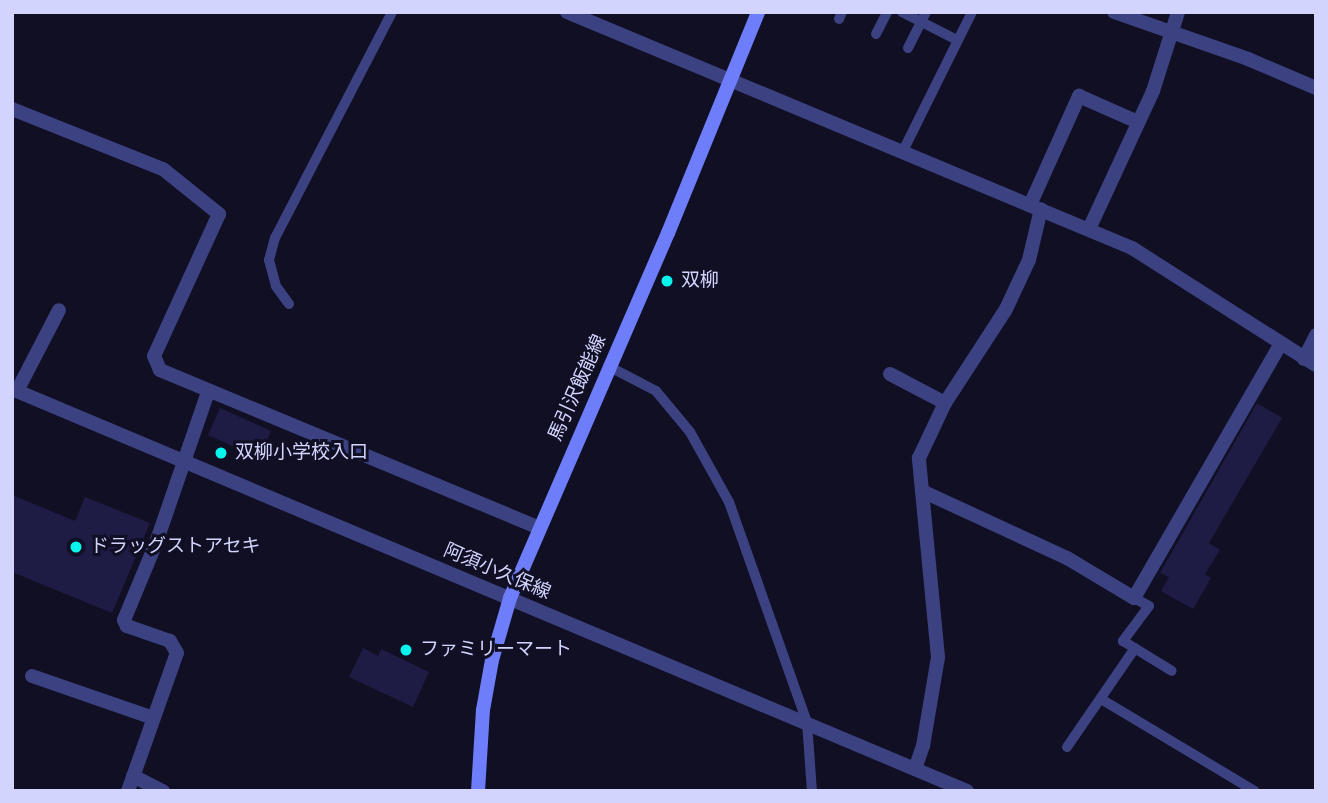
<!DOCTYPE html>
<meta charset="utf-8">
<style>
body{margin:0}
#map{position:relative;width:1328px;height:803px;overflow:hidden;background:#100f24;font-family:"Varela Round","Noto Sans JP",sans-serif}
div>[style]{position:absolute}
.building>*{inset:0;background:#1e1c44}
.service>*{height:10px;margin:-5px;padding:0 5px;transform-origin:5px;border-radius:5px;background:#3c4281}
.minor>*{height:14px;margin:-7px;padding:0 7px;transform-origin:7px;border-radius:7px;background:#3c4281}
.tertiary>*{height:14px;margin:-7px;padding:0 7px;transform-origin:7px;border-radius:7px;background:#3c4281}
.secondary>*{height:14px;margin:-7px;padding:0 7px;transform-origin:7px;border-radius:7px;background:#6e7dfa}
.dots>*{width:19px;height:19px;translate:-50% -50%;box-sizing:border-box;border:4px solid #100f24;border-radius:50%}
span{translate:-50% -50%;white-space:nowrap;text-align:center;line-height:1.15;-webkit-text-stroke:6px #100f24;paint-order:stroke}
.poi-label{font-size:19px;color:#d3d4fe}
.left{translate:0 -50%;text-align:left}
.street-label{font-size:19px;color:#d3d4fe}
.frame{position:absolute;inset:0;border:14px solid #d3d4fe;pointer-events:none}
</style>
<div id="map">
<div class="building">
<div style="clip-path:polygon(1257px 403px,1282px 418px,1209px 543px,1220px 550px,1205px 574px,1211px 578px,1193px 609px,1161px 591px,1169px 577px,1160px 573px)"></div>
<div style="clip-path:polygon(220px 408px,271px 431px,259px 458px,208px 435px)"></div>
<div style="clip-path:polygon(12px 495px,75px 521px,85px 497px,150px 523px,112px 613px,12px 572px)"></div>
<div style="clip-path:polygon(363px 648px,378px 656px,381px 649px,429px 672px,413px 707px,349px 677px)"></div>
</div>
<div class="service">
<div style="left:902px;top:12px;width:62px;rotate:27deg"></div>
<div style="left:839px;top:19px;width:8px;rotate:-67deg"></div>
<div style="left:876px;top:34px;width:25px;rotate:-63deg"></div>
<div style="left:908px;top:48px;width:40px;rotate:-63.4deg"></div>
<div style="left:902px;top:153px;width:157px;rotate:-63.6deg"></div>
<div style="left:289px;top:304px;width:22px;rotate:-126deg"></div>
<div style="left:276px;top:286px;width:27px;rotate:-105deg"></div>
<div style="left:269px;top:260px;width:23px;rotate:-75deg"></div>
<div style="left:275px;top:238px;width:254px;rotate:-62.6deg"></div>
<div style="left:608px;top:366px;width:54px;rotate:27.5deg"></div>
<div style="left:656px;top:391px;width:53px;rotate:50.3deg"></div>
<div style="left:690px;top:432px;width:80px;rotate:60.9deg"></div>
<div style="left:729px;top:502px;width:233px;rotate:70.5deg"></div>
<div style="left:807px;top:722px;width:69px;rotate:85.9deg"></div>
<div style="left:1134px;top:598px;width:17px;rotate:28deg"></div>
<div style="left:1149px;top:606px;width:44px;rotate:126.6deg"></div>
<div style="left:1123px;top:641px;width:57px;rotate:31.5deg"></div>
<div style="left:1101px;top:699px;width:179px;rotate:30.9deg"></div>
<div style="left:1067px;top:747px;width:120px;rotate:-55.5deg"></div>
</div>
<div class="minor">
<div style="left:1114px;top:12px;width:142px;rotate:19.3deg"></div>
<div style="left:1248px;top:59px;width:74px;rotate:23.1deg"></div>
<div style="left:12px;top:109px;width:162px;rotate:21.7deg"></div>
<div style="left:163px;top:169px;width:72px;rotate:38.8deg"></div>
<div style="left:219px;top:214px;width:156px;rotate:114.6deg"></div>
<div style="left:154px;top:356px;width:15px;rotate:67deg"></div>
<div style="left:160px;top:370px;width:409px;rotate:22.6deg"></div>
<div style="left:1030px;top:205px;width:120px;rotate:-65.8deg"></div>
<div style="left:1079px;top:96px;width:64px;rotate:23.8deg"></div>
<div style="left:1089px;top:229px;width:152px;rotate:-65.1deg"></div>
<div style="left:1153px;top:91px;width:83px;rotate:-72.4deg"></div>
<div style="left:1304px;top:359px;width:27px;rotate:-63deg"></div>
<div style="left:890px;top:374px;width:62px;rotate:27.8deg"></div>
<div style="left:17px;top:391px;width:91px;rotate:-62.6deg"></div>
<div style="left:922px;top:491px;width:160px;rotate:24.8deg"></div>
<div style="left:1067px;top:558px;width:78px;rotate:30.8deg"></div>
<div style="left:1134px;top:598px;width:292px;rotate:-60deg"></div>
<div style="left:32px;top:676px;width:128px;rotate:19.1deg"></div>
<div style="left:915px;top:769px;width:24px;rotate:-71deg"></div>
<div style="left:923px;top:746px;width:90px;rotate:-80.4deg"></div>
<div style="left:938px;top:657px;width:200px;rotate:-95.5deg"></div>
<div style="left:919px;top:458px;width:61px;rotate:-64.7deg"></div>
<div style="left:945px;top:403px;width:112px;rotate:-57deg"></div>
<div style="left:1006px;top:309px;width:54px;rotate:-64.9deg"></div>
<div style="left:1029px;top:260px;width:52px;rotate:-76.8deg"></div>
<div style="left:133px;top:776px;width:34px;rotate:27deg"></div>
<div style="left:128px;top:791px;width:146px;rotate:-70.5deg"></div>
<div style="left:177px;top:653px;width:14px;rotate:-120deg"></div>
<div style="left:170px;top:641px;width:46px;rotate:-160.8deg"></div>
<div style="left:127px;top:626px;width:7px;rotate:-117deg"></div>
<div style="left:124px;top:620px;width:83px;rotate:-67.4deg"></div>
<div style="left:156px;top:543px;width:160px;rotate:-71deg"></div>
</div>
<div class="tertiary">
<div style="left:567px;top:12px;width:612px;rotate:22.67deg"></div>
<div style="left:1132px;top:248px;width:218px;rotate:32.5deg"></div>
<div style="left:12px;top:389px;width:1036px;rotate:22.83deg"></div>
</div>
<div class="secondary">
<div style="left:478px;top:791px;width:81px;rotate:-86.5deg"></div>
<div style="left:483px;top:710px;width:51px;rotate:-79.8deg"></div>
<div style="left:492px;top:660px;width:65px;rotate:-73.8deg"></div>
<div style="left:510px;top:598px;width:398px;rotate:-66.6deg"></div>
<div style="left:668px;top:233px;width:239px;rotate:-67.8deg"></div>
</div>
<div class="dots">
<div style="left:667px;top:281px;background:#08f5ed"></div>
<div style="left:221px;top:453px;background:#08f5ed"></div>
<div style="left:76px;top:547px;background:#08f5ed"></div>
<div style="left:406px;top:650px;background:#08f5ed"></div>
</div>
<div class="poi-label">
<span class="left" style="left:681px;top:281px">双柳</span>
<span class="left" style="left:235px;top:453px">双柳小学校入口</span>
<span class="left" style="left:90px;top:547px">ドラッグストアセキ</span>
<span class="left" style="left:420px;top:650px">ファミリーマート</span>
</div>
<div class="street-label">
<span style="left:578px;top:388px;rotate:-66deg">馬引沢飯能線</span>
<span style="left:497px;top:572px;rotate:23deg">阿須小久保線</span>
</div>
<div class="frame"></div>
</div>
